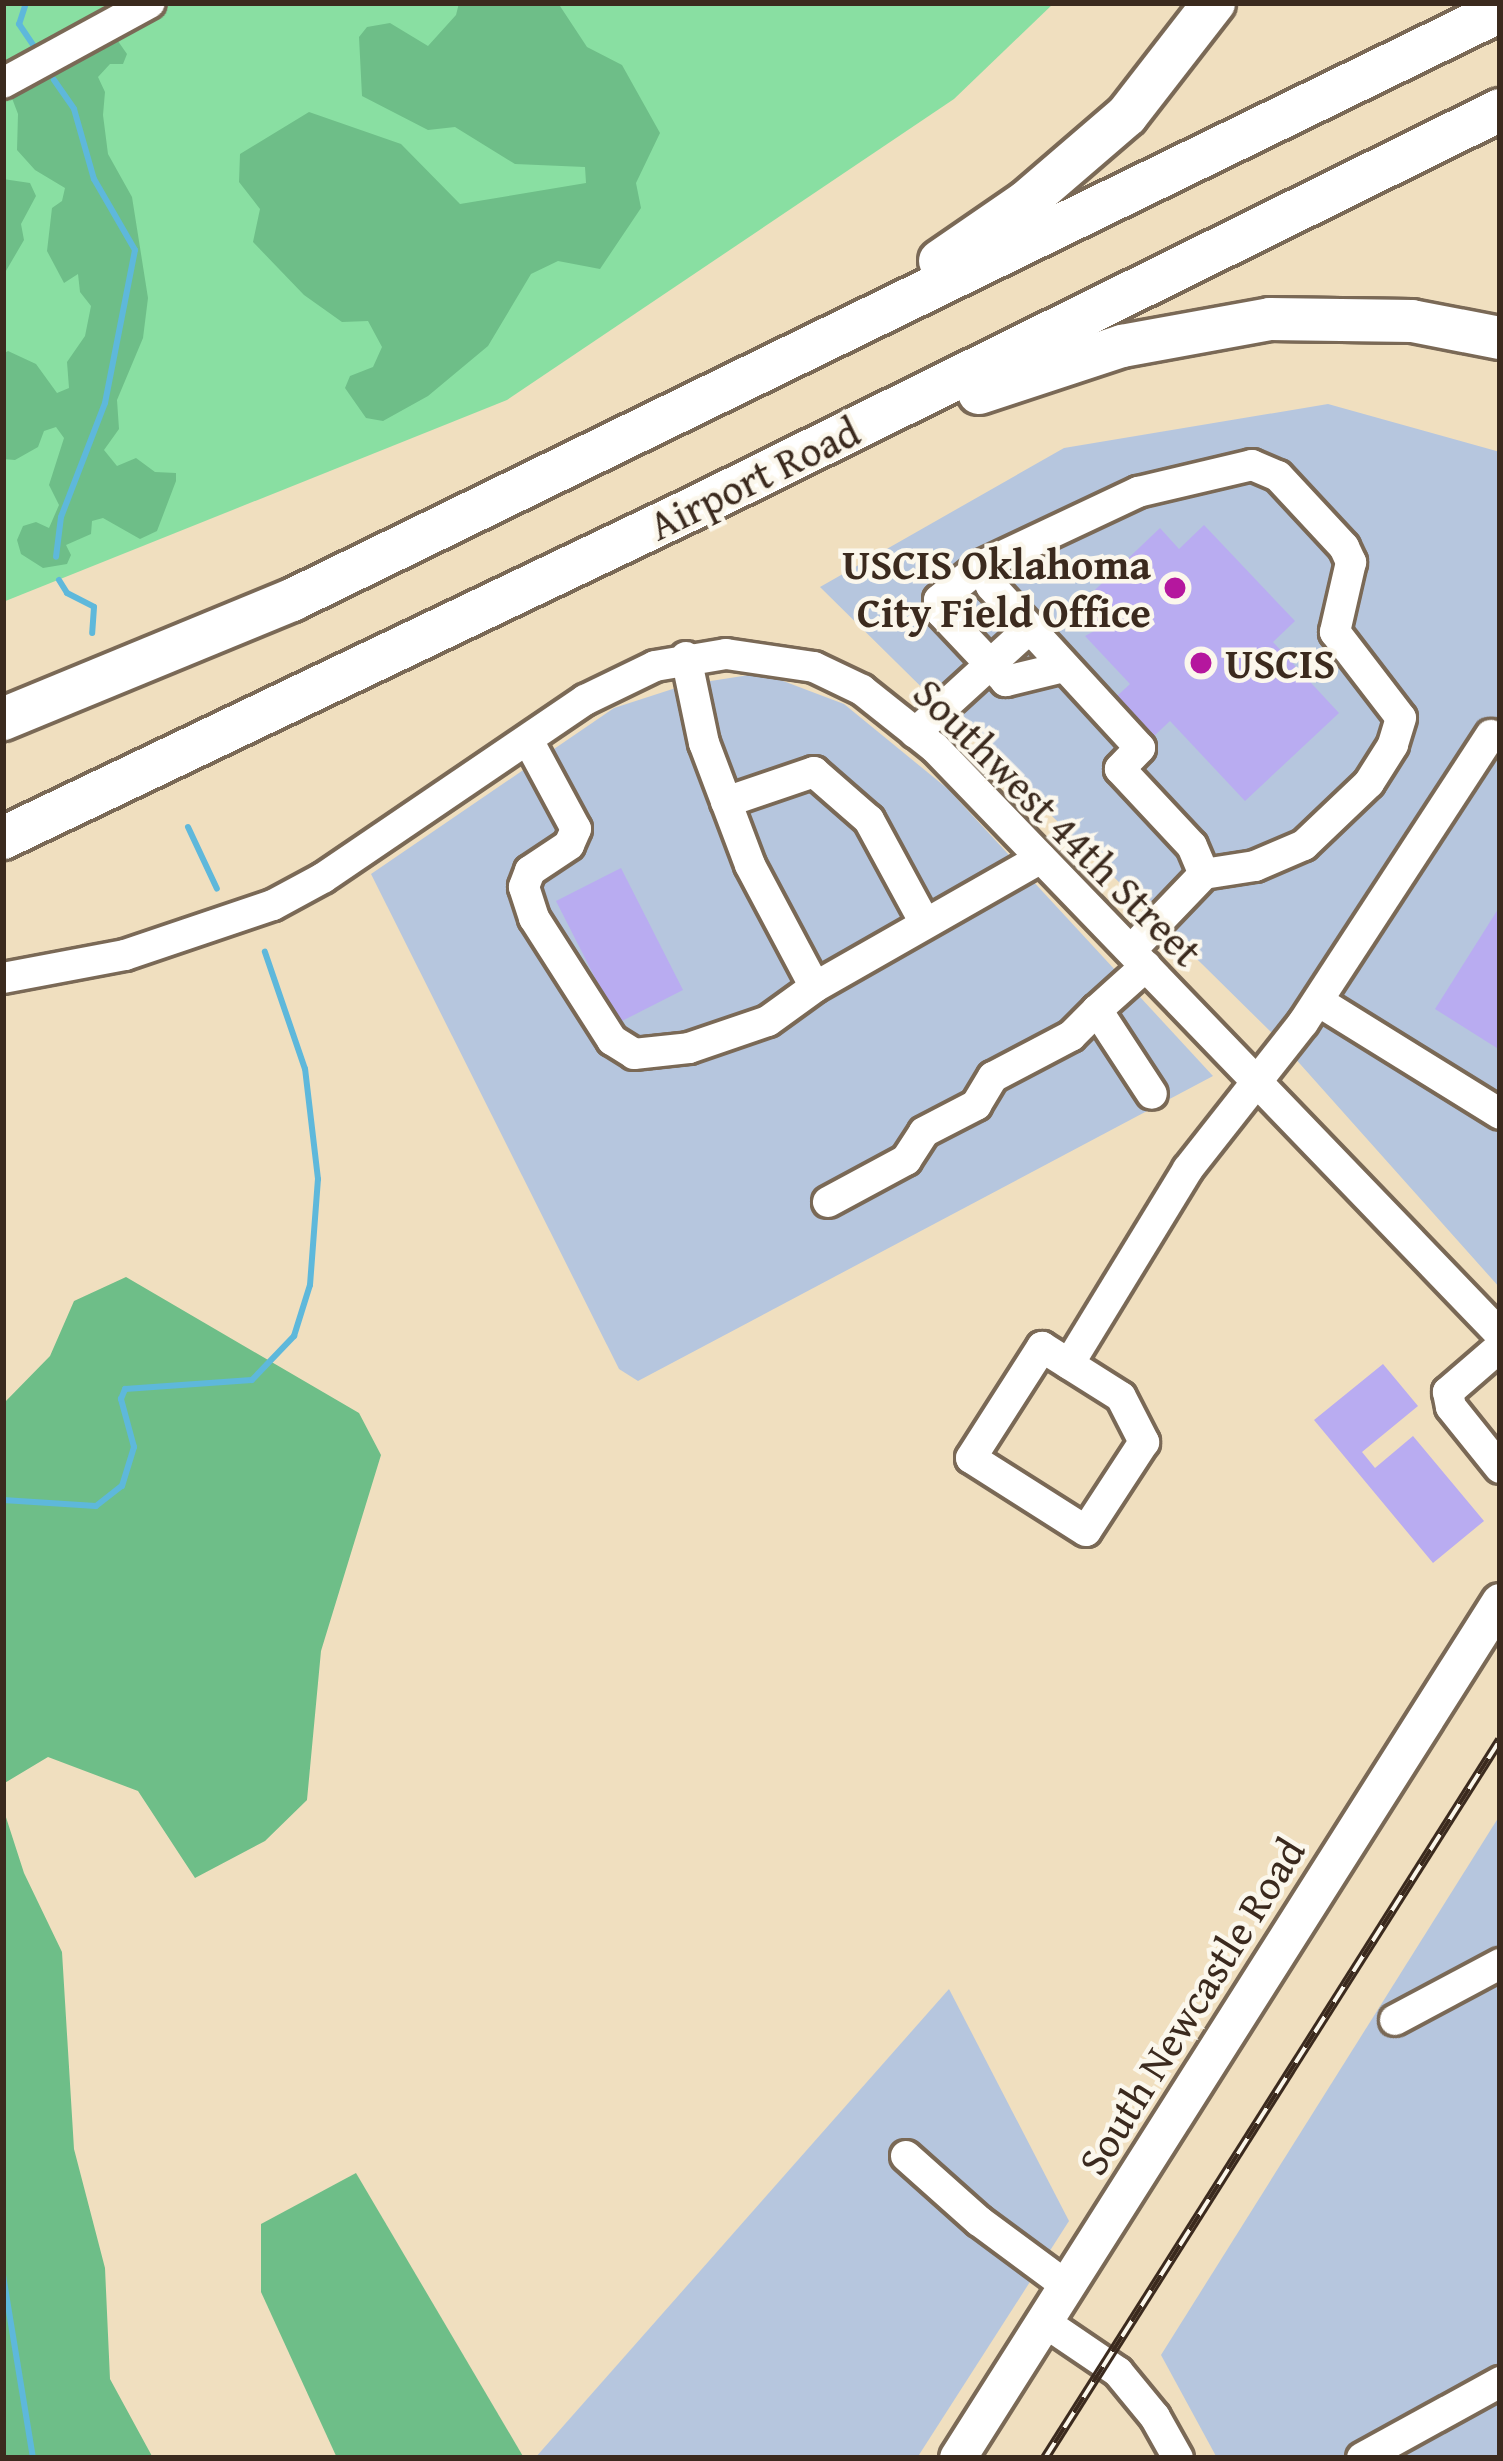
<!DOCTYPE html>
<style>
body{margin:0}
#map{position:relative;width:1503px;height:2461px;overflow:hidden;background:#f0dfbf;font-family:"Gentium Book Plus",serif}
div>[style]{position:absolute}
.industrial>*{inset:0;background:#b6c6de}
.green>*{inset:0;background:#89dfa2}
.forest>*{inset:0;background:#6ebe88}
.stream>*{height:6px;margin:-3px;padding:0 3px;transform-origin:3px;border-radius:3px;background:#5eb8db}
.building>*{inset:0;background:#b9acf1}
.roads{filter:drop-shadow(3px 0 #7a6956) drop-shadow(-3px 0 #7a6956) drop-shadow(0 3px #7a6956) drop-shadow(0 -3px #7a6956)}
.minor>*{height:30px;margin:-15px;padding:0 15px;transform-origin:15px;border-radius:15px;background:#fff}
.major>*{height:36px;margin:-18px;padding:0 18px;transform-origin:18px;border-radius:18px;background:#fff}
.highway>*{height:42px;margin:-21px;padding:0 21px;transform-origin:21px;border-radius:21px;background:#fff}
.rail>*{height:10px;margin-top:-5px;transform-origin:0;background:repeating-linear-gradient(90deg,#fbf7ec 0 18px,#3b2a1e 0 36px);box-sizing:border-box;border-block:3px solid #3b2a1e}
.dots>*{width:33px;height:33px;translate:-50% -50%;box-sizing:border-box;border:6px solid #fbf7ec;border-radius:50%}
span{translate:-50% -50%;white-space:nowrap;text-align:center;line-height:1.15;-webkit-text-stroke:9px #fbf7ec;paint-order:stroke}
.street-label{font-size:42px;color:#3b2a1e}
.poi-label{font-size:42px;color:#3b2a1e;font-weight:700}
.right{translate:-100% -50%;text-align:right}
.left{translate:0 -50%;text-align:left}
.frame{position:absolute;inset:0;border:6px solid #3b2a1e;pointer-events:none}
</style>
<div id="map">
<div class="industrial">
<div style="clip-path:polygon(1328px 404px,1500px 452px,1500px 1288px,1276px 1037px,820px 587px,1064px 448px)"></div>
<div style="clip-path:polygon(762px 673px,844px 704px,948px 789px,1213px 1076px,638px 1381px,619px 1369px,371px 874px,614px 708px,685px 685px)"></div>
<div style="clip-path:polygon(1500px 1815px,1500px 2458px,1217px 2458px,1161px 2355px)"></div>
<div style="clip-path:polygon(949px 1989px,1069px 2221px,917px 2458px,535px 2458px)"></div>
</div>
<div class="green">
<div style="clip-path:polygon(3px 3px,1054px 3px,954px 99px,507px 400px,3px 602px)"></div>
</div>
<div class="forest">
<div style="clip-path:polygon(459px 3px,558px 3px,587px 47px,622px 65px,660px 133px,636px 183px,641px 208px,600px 269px,558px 261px,531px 274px,488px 346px,428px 396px,383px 421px,366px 418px,345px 388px,350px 376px,373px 367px,382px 347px,368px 321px,342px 322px,304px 295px,253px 242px,260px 209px,239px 182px,240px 154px,309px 112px,401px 144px,460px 204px,586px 183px,585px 167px,515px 164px,455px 127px,428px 130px,362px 96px,359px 37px,367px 27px,390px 23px,428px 46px,456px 15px)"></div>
<div style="clip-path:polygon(113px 34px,127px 54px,123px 64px,110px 64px,98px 77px,105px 92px,103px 115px,108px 154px,132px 197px,148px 298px,143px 338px,117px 400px,119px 429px,104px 450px,117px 466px,136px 458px,155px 472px,176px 473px,176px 481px,157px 531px,140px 539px,103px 518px,92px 521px,91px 534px,66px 545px,71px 555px,67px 564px,43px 568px,21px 554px,17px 540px,23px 526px,36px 522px,49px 528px,59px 505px,49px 485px,64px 438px,56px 427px,44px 431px,38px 447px,15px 460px,3px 459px,3px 354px,8px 351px,36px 364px,57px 393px,69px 388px,67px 362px,85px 336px,91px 306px,80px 292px,78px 274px,64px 283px,47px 251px,52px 208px,62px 201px,65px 188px,35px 170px,17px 150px,18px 114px,10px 93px)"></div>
<div style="clip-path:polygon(3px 179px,30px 183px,36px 196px,21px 224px,24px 240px,3px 276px)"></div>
<div style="clip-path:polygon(126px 1277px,359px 1413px,381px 1455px,321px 1651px,307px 1800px,265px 1841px,195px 1878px,138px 1791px,48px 1757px,3px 1784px,3px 1404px,50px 1356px,74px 1301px)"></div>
<div style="clip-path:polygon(3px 1808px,24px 1873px,62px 1952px,74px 2149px,105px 2268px,110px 2379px,153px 2458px,3px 2458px)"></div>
<div style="clip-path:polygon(356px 2173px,524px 2458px,337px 2458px,261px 2292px,261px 2224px)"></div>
</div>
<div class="stream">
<div style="left:26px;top:3px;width:22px;rotate:108deg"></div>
<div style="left:19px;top:24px;width:27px;rotate:56deg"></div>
<div style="left:54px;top:80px;width:35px;rotate:55deg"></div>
<div style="left:74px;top:109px;width:73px;rotate:74.1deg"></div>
<div style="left:94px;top:179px;width:82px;rotate:60deg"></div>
<div style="left:135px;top:250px;width:156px;rotate:101.1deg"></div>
<div style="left:105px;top:403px;width:122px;rotate:111.1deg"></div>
<div style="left:61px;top:517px;width:40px;rotate:97.1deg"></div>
<div style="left:59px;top:580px;width:15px;rotate:58deg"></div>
<div style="left:67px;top:593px;width:30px;rotate:27deg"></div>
<div style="left:94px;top:607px;width:26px;rotate:94deg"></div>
<div style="left:188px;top:827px;width:68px;rotate:64.9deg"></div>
<div style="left:3px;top:1500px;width:93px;rotate:3.7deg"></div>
<div style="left:96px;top:1506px;width:33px;rotate:-38deg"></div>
<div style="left:122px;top:1486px;width:41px;rotate:-72.9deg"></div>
<div style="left:134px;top:1447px;width:50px;rotate:-105.2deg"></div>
<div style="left:121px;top:1399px;width:11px;rotate:-68deg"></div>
<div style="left:125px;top:1389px;width:127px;rotate:-4.1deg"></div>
<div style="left:252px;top:1380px;width:61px;rotate:-46.3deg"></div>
<div style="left:294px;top:1336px;width:53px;rotate:-72.6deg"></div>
<div style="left:310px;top:1285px;width:106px;rotate:-85.7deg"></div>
<div style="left:318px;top:1179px;width:111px;rotate:-96.7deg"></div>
<div style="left:305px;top:1069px;width:124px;rotate:-108.9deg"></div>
<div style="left:3px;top:2275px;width:185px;rotate:80.7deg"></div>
</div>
<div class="building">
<div style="clip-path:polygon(1204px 525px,1295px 621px,1273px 642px,1339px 713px,1245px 801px,1170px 721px,1154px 736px,1117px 696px,1130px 684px,1085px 636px,1098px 629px,1077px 607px,1160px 528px,1179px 549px)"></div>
<div style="clip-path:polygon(621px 868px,683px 990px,618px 1023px,556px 901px)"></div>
<div style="clip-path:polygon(1500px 906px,1500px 1050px,1435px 1009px)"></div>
<div style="clip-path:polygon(1383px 1364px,1418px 1406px,1362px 1452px,1375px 1468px,1413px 1436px,1484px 1521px,1433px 1563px,1314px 1420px)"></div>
</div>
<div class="roads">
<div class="minor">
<div style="left:3px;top:83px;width:167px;rotate:-28.6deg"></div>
<div style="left:981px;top:566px;width:22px;rotate:63deg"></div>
<div style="left:991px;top:586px;width:220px;rotate:47.4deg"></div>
<div style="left:1140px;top:748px;width:29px;rotate:134deg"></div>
<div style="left:1120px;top:769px;width:105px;rotate:46.9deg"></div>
<div style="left:1192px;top:846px;width:30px;rotate:67deg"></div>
<div style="left:686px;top:657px;width:88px;rotate:78.2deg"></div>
<div style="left:704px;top:743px;width:130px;rotate:69.3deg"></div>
<div style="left:750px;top:865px;width:138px;rotate:62deg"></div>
<div style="left:815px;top:987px;width:260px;rotate:-29.7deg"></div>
<div style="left:1064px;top:667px;width:60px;rotate:166.4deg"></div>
<div style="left:1006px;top:681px;width:95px;rotate:-133.3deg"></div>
<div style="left:941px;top:612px;width:12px;rotate:-99deg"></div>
<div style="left:939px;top:600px;width:54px;rotate:-39deg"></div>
<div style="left:981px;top:566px;width:174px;rotate:-25.2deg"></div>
<div style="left:1138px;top:492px;width:117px;rotate:-13.3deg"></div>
<div style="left:1252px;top:465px;width:28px;rotate:23deg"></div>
<div style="left:1278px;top:476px;width:97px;rotate:47.1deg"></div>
<div style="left:1344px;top:547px;width:17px;rotate:65deg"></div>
<div style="left:1351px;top:562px;width:72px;rotate:102.9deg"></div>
<div style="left:1335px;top:632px;width:108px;rotate:52.5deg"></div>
<div style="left:1401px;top:718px;width:28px;rotate:107deg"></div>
<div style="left:1393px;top:745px;width:45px;rotate:122.3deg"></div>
<div style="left:1369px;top:783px;width:90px;rotate:136.4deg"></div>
<div style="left:1304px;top:845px;width:53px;rotate:156.8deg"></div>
<div style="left:1255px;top:866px;width:52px;rotate:171.1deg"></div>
<div style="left:1204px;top:874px;width:105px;rotate:133.8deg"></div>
<div style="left:915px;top:733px;width:154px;rotate:-42.4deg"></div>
<div style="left:528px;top:740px;width:101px;rotate:61.7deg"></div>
<div style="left:576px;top:829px;width:17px;rotate:114deg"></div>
<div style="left:569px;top:845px;width:47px;rotate:146.3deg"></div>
<div style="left:530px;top:871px;width:17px;rotate:111deg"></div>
<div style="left:524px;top:887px;width:33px;rotate:72deg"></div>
<div style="left:534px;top:918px;width:145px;rotate:57.4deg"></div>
<div style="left:612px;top:1040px;width:26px;rotate:32deg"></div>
<div style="left:634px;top:1054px;width:55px;rotate:-6.2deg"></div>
<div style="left:689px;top:1048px;width:83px;rotate:-18.9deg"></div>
<div style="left:768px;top:1021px;width:58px;rotate:-35.9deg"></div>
<div style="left:726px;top:802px;width:93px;rotate:-18.8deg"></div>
<div style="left:814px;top:772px;width:73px;rotate:41.1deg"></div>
<div style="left:869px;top:820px;width:117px;rotate:61.5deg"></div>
<div style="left:1146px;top:966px;width:66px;rotate:138.1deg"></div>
<div style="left:1097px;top:1010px;width:100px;rotate:56.8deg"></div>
<div style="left:3px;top:978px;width:124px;rotate:-10.7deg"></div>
<div style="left:125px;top:955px;width:156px;rotate:-18.7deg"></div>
<div style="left:273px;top:905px;width:57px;rotate:-28.4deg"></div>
<div style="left:323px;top:878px;width:317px;rotate:-34.2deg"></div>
<div style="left:585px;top:700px;width:78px;rotate:-25.9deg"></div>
<div style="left:655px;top:666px;width:72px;rotate:-9.6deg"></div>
<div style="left:726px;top:654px;width:89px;rotate:8.4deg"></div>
<div style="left:814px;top:667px;width:53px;rotate:25.6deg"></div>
<div style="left:862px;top:690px;width:93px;rotate:38.5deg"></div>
<div style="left:935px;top:748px;width:814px;rotate:46.05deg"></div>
<div style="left:1318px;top:1001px;width:214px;rotate:31.8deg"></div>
<div style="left:828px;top:1202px;width:89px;rotate:-28.3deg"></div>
<div style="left:906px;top:1160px;width:33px;rotate:-57deg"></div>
<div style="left:924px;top:1132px;width:59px;rotate:-27.4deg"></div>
<div style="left:976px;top:1105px;width:33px;rotate:-59deg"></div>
<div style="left:993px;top:1077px;width:88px;rotate:-27.7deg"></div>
<div style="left:1071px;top:1036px;width:37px;rotate:-45deg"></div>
<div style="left:1042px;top:1347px;width:93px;rotate:32.3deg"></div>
<div style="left:1121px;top:1397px;width:51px;rotate:62.9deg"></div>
<div style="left:1144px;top:1442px;width:106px;rotate:123.1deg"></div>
<div style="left:1086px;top:1531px;width:136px;rotate:-147.6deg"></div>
<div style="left:971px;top:1458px;width:132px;rotate:-57.4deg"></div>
<div style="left:1500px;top:1347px;width:69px;rotate:139.1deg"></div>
<div style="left:1448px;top:1392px;width:15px;rotate:79deg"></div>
<div style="left:1451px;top:1407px;width:78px;rotate:51.2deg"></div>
<div style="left:1069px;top:1364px;width:228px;rotate:-58.6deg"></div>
<div style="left:1188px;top:1169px;width:186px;rotate:-51.8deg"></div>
<div style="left:1303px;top:1023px;width:344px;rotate:-56.9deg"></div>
<div style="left:1395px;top:2020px;width:119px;rotate:-28.1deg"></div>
<div style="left:906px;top:2156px;width:98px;rotate:41.7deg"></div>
<div style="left:979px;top:2221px;width:109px;rotate:36.5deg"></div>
<div style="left:1043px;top:2321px;width:91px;rotate:34.2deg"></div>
<div style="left:1118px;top:2372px;width:58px;rotate:50.6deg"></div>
<div style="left:1155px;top:2417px;width:47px;rotate:60.7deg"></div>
<div style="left:1362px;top:2458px;width:158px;rotate:-28.8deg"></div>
</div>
<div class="major">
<div style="left:958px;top:2458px;width:1013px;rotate:-57.66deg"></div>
</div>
<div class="highway">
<div style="left:940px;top:261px;width:104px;rotate:-34.5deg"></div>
<div style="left:1026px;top:202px;width:133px;rotate:-40.7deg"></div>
<div style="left:1127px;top:115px;width:142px;rotate:-52.2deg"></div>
<div style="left:979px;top:393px;width:151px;rotate:-18.2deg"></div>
<div style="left:1122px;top:346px;width:150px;rotate:-10.3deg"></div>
<div style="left:1270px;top:319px;width:142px;rotate:0.8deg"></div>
<div style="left:1412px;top:321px;width:90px;rotate:10.9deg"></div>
<div style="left:3px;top:719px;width:313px;rotate:-22.4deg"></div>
<div style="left:292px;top:600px;width:1344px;rotate:-25.99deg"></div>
<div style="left:3px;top:838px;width:766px;rotate:-25.53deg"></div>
<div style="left:694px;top:508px;width:899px;rotate:-26.28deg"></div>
</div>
</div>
<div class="rail">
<div style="left:1045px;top:2458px;width:850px;rotate:-57.64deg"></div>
</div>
<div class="dots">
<div style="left:1175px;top:588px;background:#b5179e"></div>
<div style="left:1201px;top:663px;background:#b5179e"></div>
</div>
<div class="street-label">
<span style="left:754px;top:478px;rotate:-26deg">Airport Road</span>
<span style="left:1058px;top:822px;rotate:45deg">Southwest 44th Street</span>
<span style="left:1191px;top:2006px;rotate:-58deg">South Newcastle Road</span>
</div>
<div class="poi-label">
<span class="right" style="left:1151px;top:588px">USCIS Oklahoma<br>City Field Office</span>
<span class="left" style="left:1225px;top:663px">USCIS</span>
</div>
<div class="frame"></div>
</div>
